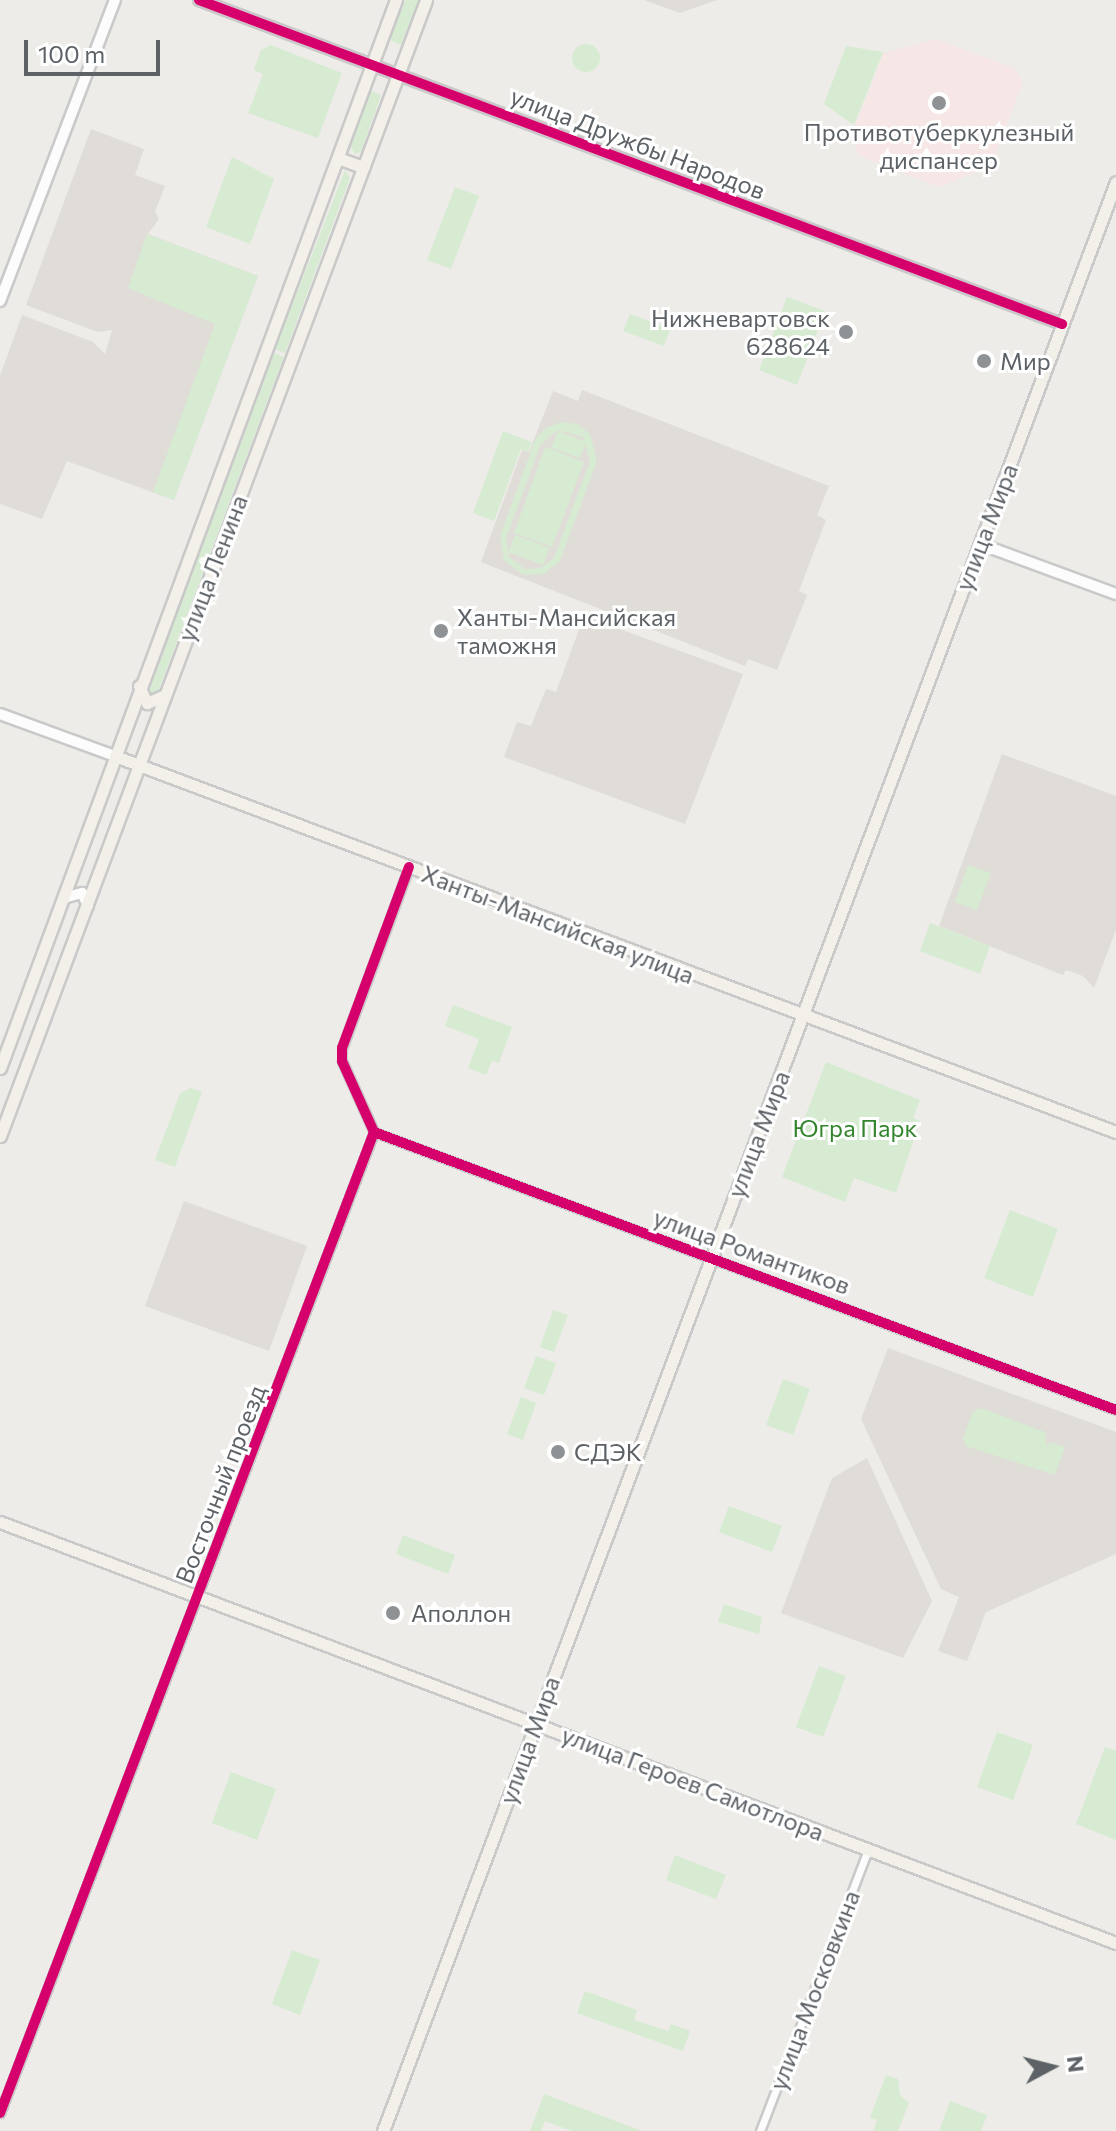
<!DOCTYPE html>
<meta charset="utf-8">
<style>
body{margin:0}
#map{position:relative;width:1116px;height:2131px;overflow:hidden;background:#edece8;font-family:Commissioner,sans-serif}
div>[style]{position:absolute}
.education>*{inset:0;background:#e0dcd7}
.medical>*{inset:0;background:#f6e6e5}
.green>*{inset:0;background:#d6ebd2}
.round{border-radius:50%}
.roads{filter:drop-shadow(2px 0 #c9c9c9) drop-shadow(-2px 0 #c9c9c9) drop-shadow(0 2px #c9c9c9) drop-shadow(0 -2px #c9c9c9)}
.street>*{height:7px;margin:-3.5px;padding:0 3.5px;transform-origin:3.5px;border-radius:3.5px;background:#fcfcfc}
.secondary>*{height:10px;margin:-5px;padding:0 5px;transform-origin:5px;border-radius:5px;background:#fcfcfc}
.primary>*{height:11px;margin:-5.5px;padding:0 5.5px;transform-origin:5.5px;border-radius:5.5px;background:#f3f0e9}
.cycleway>*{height:10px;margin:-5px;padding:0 5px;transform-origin:5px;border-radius:5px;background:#d6006c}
.dots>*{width:22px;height:22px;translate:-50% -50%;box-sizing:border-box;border:4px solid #fff;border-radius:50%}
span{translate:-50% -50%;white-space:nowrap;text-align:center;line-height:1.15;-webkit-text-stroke:6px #fff;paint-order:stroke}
.poi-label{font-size:24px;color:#5d6267}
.right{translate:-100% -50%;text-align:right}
.left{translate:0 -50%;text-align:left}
.street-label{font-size:24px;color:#5d6267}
.park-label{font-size:24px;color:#33852d}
.north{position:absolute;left:1012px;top:2027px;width:80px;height:80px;-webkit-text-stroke:6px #fff;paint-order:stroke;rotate:83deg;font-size:22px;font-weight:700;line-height:32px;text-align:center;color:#5d6267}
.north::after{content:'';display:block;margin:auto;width:28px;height:36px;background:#5d6267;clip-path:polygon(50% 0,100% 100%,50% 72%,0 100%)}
.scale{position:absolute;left:24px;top:40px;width:136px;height:36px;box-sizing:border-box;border:4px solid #5d6267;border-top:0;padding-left:10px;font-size:24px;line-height:28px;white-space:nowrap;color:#5d6267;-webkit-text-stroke:6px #fff;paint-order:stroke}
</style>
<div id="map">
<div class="education">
<div style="clip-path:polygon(644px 0,717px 0,680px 13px)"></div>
<div style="clip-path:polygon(91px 129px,144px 149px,135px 175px,165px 186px,155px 211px,159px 219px,148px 234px,258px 276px,174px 500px,67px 461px,42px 519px,0 504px,0 376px,22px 315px,93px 342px,105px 354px,112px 330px,98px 332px,26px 305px)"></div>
<div style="clip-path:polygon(582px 390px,829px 486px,817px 515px,826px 520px,799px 591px,807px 595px,777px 670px,748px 659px,745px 666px,481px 562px,522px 450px,529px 452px,553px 391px,578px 401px)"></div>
<div style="clip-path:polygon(584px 616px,743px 674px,685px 824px,504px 757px,517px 722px,531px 726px,546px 689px,556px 692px)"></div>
<div style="clip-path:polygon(1002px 754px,1116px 796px,1116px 930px,1094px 988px,1083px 976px,1066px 970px,1063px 975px,939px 926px)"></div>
<div style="clip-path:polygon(184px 1201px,307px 1246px,269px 1351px,145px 1306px)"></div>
<div style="clip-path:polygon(888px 1348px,1116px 1432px,1116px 1554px,986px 1612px,967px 1661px,938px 1651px,959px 1597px,941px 1589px,861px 1419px)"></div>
<div style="clip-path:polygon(867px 1458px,932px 1601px,903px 1658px,781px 1613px,832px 1478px)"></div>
</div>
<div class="medical">
<div style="clip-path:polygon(936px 39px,1016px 69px,1023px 82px,991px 166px,939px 187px,859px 156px,851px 136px,884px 53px)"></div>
</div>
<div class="green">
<div style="clip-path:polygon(405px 0,419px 0,401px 45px,390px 40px)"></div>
<div class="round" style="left:572px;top:44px;width:28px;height:28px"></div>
<div style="clip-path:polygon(271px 45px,342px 73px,318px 138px,248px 113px,263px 74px,254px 70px,261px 50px)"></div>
<div style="clip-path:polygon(846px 46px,883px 52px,854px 125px,824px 104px)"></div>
<div style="clip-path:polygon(371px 91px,381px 95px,361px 152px,355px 154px,350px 146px)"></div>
<div style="clip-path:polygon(232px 157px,274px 179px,250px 244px,206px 227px)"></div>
<div style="clip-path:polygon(345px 170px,350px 178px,285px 353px,275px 349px)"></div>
<div style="clip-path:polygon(455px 187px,479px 196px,451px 269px,427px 260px)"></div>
<div style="clip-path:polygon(147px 234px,258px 276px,174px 500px,153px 492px,215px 324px,128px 288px)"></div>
<div style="clip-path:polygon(787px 297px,825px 311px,797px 385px,759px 370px)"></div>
<div style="clip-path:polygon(630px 314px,670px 329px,664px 346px,623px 331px)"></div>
<div style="clip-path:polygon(274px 353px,284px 357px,156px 697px,150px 698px,146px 693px)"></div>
<div style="clip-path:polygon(evenodd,561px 422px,577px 424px,590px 434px,597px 461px,560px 561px,544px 574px,523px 575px,504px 560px,500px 536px,535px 440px,545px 428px,561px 422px,558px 430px,583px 437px,590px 461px,554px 558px,541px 568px,525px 569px,509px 557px,506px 538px,541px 444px,558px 430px)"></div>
<div style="clip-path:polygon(503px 431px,532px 442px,528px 452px,521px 449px,494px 521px,473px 513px)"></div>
<div style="clip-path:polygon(558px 431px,586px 442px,580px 458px,551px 448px)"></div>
<div style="clip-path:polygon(545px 447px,584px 462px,552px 547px,514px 533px)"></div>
<div style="clip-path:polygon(515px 535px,550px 548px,543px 565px,508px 552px)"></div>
<div style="clip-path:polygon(968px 865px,991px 873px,977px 910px,955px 902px)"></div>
<div style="clip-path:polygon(930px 923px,990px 946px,980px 974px,920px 951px)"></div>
<div style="clip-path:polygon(453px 1005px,512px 1027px,499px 1063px,492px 1061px,486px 1075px,468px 1068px,479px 1039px,445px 1026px)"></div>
<div style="clip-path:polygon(826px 1062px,920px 1100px,913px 1118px,920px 1121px,896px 1193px,854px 1178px,845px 1202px,782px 1177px)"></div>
<div style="clip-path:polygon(191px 1088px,202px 1092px,175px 1167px,155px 1160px,180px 1093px)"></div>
<div style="clip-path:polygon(1010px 1210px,1058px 1229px,1033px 1297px,984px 1278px)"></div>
<div style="clip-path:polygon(553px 1310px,568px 1315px,554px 1352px,540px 1347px)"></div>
<div style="clip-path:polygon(536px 1356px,556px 1363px,544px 1395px,524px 1388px)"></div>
<div style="clip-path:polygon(783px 1379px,810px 1389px,793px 1435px,766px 1425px)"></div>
<div style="clip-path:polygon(521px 1397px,536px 1403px,523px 1440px,507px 1434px)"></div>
<div style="clip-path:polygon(981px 1408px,1045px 1432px,1047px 1447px,1050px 1442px,1065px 1447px,1055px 1475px,966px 1446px,963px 1439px,972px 1412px)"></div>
<div style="clip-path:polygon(729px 1506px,782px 1526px,772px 1552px,719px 1532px)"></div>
<div style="clip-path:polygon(403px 1535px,455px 1555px,448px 1574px,396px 1554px)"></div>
<div style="clip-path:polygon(724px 1604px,762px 1617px,759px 1634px,718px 1622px)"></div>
<div style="clip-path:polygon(819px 1666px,846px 1676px,823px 1737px,796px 1727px)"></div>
<div style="clip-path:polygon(997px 1732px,1033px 1745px,1013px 1800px,977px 1787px)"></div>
<div style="clip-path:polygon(1105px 1747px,1116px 1751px,1116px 1840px,1076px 1824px)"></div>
<div style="clip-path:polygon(231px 1772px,276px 1789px,257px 1840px,212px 1823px)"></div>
<div style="clip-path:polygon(675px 1855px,726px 1875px,716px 1899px,666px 1880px)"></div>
<div style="clip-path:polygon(292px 1950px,320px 1960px,300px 2015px,272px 2004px)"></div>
<div style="clip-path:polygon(585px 1991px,637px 2010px,634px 2020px,668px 2031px,671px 2024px,690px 2031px,683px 2051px,577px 2013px)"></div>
<div style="clip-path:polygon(886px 2075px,898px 2079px,900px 2095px,909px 2103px,898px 2131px,873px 2131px,877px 2120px,870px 2118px)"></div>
<div style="clip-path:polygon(544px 2094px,642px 2131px,572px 2131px,545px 2121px,541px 2131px,530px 2131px)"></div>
<div style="clip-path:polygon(950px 2101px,987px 2115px,981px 2131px,939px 2131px)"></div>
</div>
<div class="roads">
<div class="street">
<div style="left:374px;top:1132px;width:792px;rotate:20.54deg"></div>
<div style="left:0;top:2113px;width:1050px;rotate:-69.13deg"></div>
<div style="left:374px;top:1132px;width:78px;rotate:-114.3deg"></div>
<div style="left:342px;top:1061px;width:13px;rotate:-90deg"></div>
<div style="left:342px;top:1048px;width:193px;rotate:-69.7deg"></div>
<div style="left:760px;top:2131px;width:302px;rotate:-69deg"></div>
</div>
<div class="secondary">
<div style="left:199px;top:0;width:922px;rotate:20.58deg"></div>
<div style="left:0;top:301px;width:322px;rotate:-69.1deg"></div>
<div style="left:980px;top:544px;width:145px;rotate:20.2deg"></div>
<div style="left:0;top:714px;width:122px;rotate:20.1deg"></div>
<div style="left:64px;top:898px;width:19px;rotate:-16deg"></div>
<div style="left:82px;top:893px;width:14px;rotate:65deg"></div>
</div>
<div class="primary">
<div style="left:338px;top:158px;width:27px;rotate:20deg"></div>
<div style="left:139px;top:686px;width:19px;rotate:65deg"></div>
<div style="left:147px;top:703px;width:17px;rotate:-24deg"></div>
<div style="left:115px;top:756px;width:1069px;rotate:20.59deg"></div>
<div style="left:0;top:1068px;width:1139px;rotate:-69.66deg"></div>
<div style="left:0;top:1136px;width:1213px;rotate:-69.44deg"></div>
<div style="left:0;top:1522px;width:1193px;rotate:20.67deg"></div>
<div style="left:383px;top:2131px;width:2082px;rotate:-69.39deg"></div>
</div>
</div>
<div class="cycleway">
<div style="left:199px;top:0;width:922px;rotate:20.58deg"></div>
<div style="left:374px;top:1132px;width:792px;rotate:20.54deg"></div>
<div style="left:0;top:2113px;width:1050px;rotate:-69.13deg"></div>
<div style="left:374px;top:1132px;width:78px;rotate:-114.3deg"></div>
<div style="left:342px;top:1061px;width:13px;rotate:-90deg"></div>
<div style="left:342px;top:1048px;width:193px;rotate:-69.7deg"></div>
</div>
<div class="dots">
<div style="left:939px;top:103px;background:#8f9294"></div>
<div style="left:846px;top:332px;background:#8f9294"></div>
<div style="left:984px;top:361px;background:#8f9294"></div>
<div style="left:441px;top:631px;background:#8f9294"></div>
<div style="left:558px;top:1452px;background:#8f9294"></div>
<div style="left:393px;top:1613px;background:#8f9294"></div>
</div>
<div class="poi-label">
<span style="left:939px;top:146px">Противотуберкулезный<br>диспансер</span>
<span class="right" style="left:830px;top:332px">Нижневартовск<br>628624</span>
<span class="left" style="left:1000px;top:361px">Мир</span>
<span class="left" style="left:457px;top:631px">Ханты-Мансийская<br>таможня</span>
<span class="left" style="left:574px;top:1452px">СДЭК</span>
<span class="left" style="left:411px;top:1613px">Аполлон</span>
</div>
<div class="street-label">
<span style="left:638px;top:143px;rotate:21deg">улица Дружбы Народов</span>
<span style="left:986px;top:527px;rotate:-69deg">улица Мира</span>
<span style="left:212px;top:568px;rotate:-69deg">улица Ленина</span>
<span style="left:558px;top:924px;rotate:21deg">Ханты-Мансийская улица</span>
<span style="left:758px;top:1134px;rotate:-69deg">улица Мира</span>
<span style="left:752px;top:1251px;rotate:20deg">улица Романтиков</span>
<span style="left:220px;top:1484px;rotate:-69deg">Восточный проезд</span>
<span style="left:529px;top:1740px;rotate:-70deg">улица Мира</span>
<span style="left:693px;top:1783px;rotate:21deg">улица Героев Самотлора</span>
<span style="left:814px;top:1990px;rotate:-69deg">улица Московкина</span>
</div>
<div class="park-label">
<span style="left:855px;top:1128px">Югра Парк</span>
</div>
<div class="north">N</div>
<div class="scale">100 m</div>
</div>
